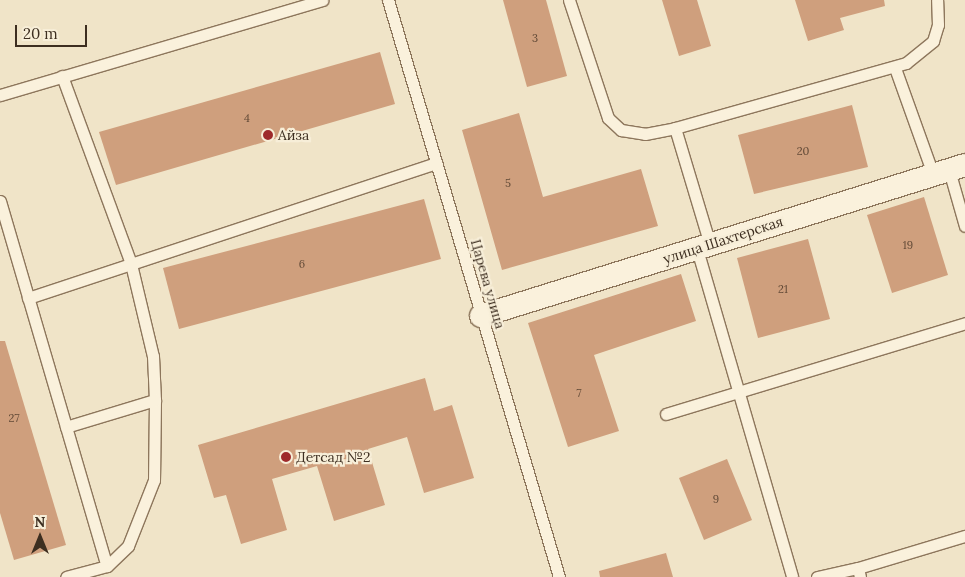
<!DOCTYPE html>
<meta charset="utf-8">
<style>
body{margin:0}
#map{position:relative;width:965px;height:577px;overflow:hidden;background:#f0e4c8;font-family:Lora,serif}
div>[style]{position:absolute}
.building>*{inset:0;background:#cf9f7d}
.roads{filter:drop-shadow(1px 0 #8d765c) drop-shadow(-1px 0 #8d765c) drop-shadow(0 1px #8d765c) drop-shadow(0 -1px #8d765c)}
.lane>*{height:11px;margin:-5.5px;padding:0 5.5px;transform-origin:5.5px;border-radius:5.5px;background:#faf1dc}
.street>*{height:22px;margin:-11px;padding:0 11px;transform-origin:11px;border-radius:11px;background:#faf1dc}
.dots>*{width:14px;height:14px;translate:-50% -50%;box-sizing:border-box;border:2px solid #f7eed8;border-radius:50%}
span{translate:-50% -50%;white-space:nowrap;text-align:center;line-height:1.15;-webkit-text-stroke:4.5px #f7eed8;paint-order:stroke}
.number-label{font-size:11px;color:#624a37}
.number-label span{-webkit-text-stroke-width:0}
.poi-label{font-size:14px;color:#3d2e20}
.left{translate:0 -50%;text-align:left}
.street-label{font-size:14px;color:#3d2e20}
.north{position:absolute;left:15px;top:512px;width:50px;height:50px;-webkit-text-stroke:4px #f7eed8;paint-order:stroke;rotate:0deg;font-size:14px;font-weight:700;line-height:20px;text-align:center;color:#3d2e20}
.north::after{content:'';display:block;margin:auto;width:18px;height:22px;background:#3d2e20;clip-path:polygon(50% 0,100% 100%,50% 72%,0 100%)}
.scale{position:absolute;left:15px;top:25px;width:72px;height:22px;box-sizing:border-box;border:2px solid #3d2e20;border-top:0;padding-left:6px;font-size:15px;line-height:18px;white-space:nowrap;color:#3d2e20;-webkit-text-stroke:4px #f7eed8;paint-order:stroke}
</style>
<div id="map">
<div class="building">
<div style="clip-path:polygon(503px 0,546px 0,567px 76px,527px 87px)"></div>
<div style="clip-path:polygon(662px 0,697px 0,711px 46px,679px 56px)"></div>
<div style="clip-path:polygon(795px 0,884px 0,885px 6px,840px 18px,844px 30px,808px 41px)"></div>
<div style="clip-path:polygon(380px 52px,395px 104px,116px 185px,99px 132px)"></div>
<div style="clip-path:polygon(852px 105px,868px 167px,754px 194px,738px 135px)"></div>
<div style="clip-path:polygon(519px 113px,543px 197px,641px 169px,658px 226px,502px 270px,462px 130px)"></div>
<div style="clip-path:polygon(924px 197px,948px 275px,892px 293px,867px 215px)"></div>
<div style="clip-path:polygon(424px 199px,441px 259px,179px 329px,163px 268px)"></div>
<div style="clip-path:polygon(808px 239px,830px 319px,758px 338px,737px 258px)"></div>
<div style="clip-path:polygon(681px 274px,696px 321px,594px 355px,619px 431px,568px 447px,528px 323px)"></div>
<div style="clip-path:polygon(0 341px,5px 341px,66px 545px,14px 560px,0 513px)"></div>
<div style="clip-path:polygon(425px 378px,434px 411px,452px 405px,474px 478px,424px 493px,407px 437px,368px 449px,385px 505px,334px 521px,317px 466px,272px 479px,287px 530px,241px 544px,226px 495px,214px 498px,198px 445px)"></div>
<div style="clip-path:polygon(727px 459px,752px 520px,704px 540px,679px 478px)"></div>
<div style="clip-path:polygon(666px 553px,673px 577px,600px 577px,599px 571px)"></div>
</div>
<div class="roads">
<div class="lane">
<div style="left:388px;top:0;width:602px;rotate:73.49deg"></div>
<div style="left:569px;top:0;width:124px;rotate:71.7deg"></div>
<div style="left:608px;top:118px;width:18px;rotate:43deg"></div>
<div style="left:621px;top:130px;width:24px;rotate:9deg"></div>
<div style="left:645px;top:134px;width:31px;rotate:-11deg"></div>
<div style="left:675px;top:128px;width:122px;rotate:73.3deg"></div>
<div style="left:895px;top:68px;width:113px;rotate:70.3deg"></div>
<div style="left:62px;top:76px;width:200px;rotate:69.8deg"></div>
<div style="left:131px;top:264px;width:95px;rotate:76.6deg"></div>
<div style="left:153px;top:356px;width:44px;rotate:87.4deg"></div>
<div style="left:155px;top:400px;width:80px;rotate:90.7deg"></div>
<div style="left:154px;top:480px;width:71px;rotate:111.5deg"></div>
<div style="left:128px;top:546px;width:29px;rotate:136deg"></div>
<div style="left:107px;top:566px;width:42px;rotate:165deg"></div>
<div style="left:0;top:95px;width:336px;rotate:-16.4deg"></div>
<div style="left:675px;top:128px;width:240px;rotate:-15.7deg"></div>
<div style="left:906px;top:63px;width:35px;rotate:-39deg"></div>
<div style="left:933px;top:41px;width:17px;rotate:-73deg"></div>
<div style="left:938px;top:25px;width:25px;rotate:-92deg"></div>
<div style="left:949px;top:170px;width:58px;rotate:74.1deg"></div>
<div style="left:0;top:201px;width:380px;rotate:73.7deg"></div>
<div style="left:697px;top:249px;width:341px;rotate:73.8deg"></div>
<div style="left:28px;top:298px;width:430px;rotate:-18.3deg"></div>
<div style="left:666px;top:414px;width:313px;rotate:-16.9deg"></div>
<div style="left:66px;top:427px;width:93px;rotate:-16.9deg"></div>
<div style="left:817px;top:577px;width:42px;rotate:-12.4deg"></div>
<div style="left:860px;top:577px;width:9px;rotate:-103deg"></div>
<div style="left:858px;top:568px;width:112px;rotate:-16.7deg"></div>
</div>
<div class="street">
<div style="left:481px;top:316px;width:507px;rotate:-17.33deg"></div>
</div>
</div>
<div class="dots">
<div style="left:268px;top:135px;background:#9e2a2b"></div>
<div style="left:286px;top:457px;background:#9e2a2b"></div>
</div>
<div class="number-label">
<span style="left:535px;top:38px">3</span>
<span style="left:247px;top:118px">4</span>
<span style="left:803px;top:151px">20</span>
<span style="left:508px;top:183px">5</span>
<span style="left:908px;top:245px">19</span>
<span style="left:302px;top:264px">6</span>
<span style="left:783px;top:289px">21</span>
<span style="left:579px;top:393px">7</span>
<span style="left:14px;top:418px">27</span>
<span style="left:716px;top:499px">9</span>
</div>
<div class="poi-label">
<span class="left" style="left:278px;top:135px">Айза</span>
<span class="left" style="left:296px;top:457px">Детсад №2</span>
</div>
<div class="street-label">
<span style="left:723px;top:240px;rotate:-18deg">улица Шахтерская</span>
<span style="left:488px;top:284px;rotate:74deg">Царева улица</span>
</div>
<div class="north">N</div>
<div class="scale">20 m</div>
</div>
